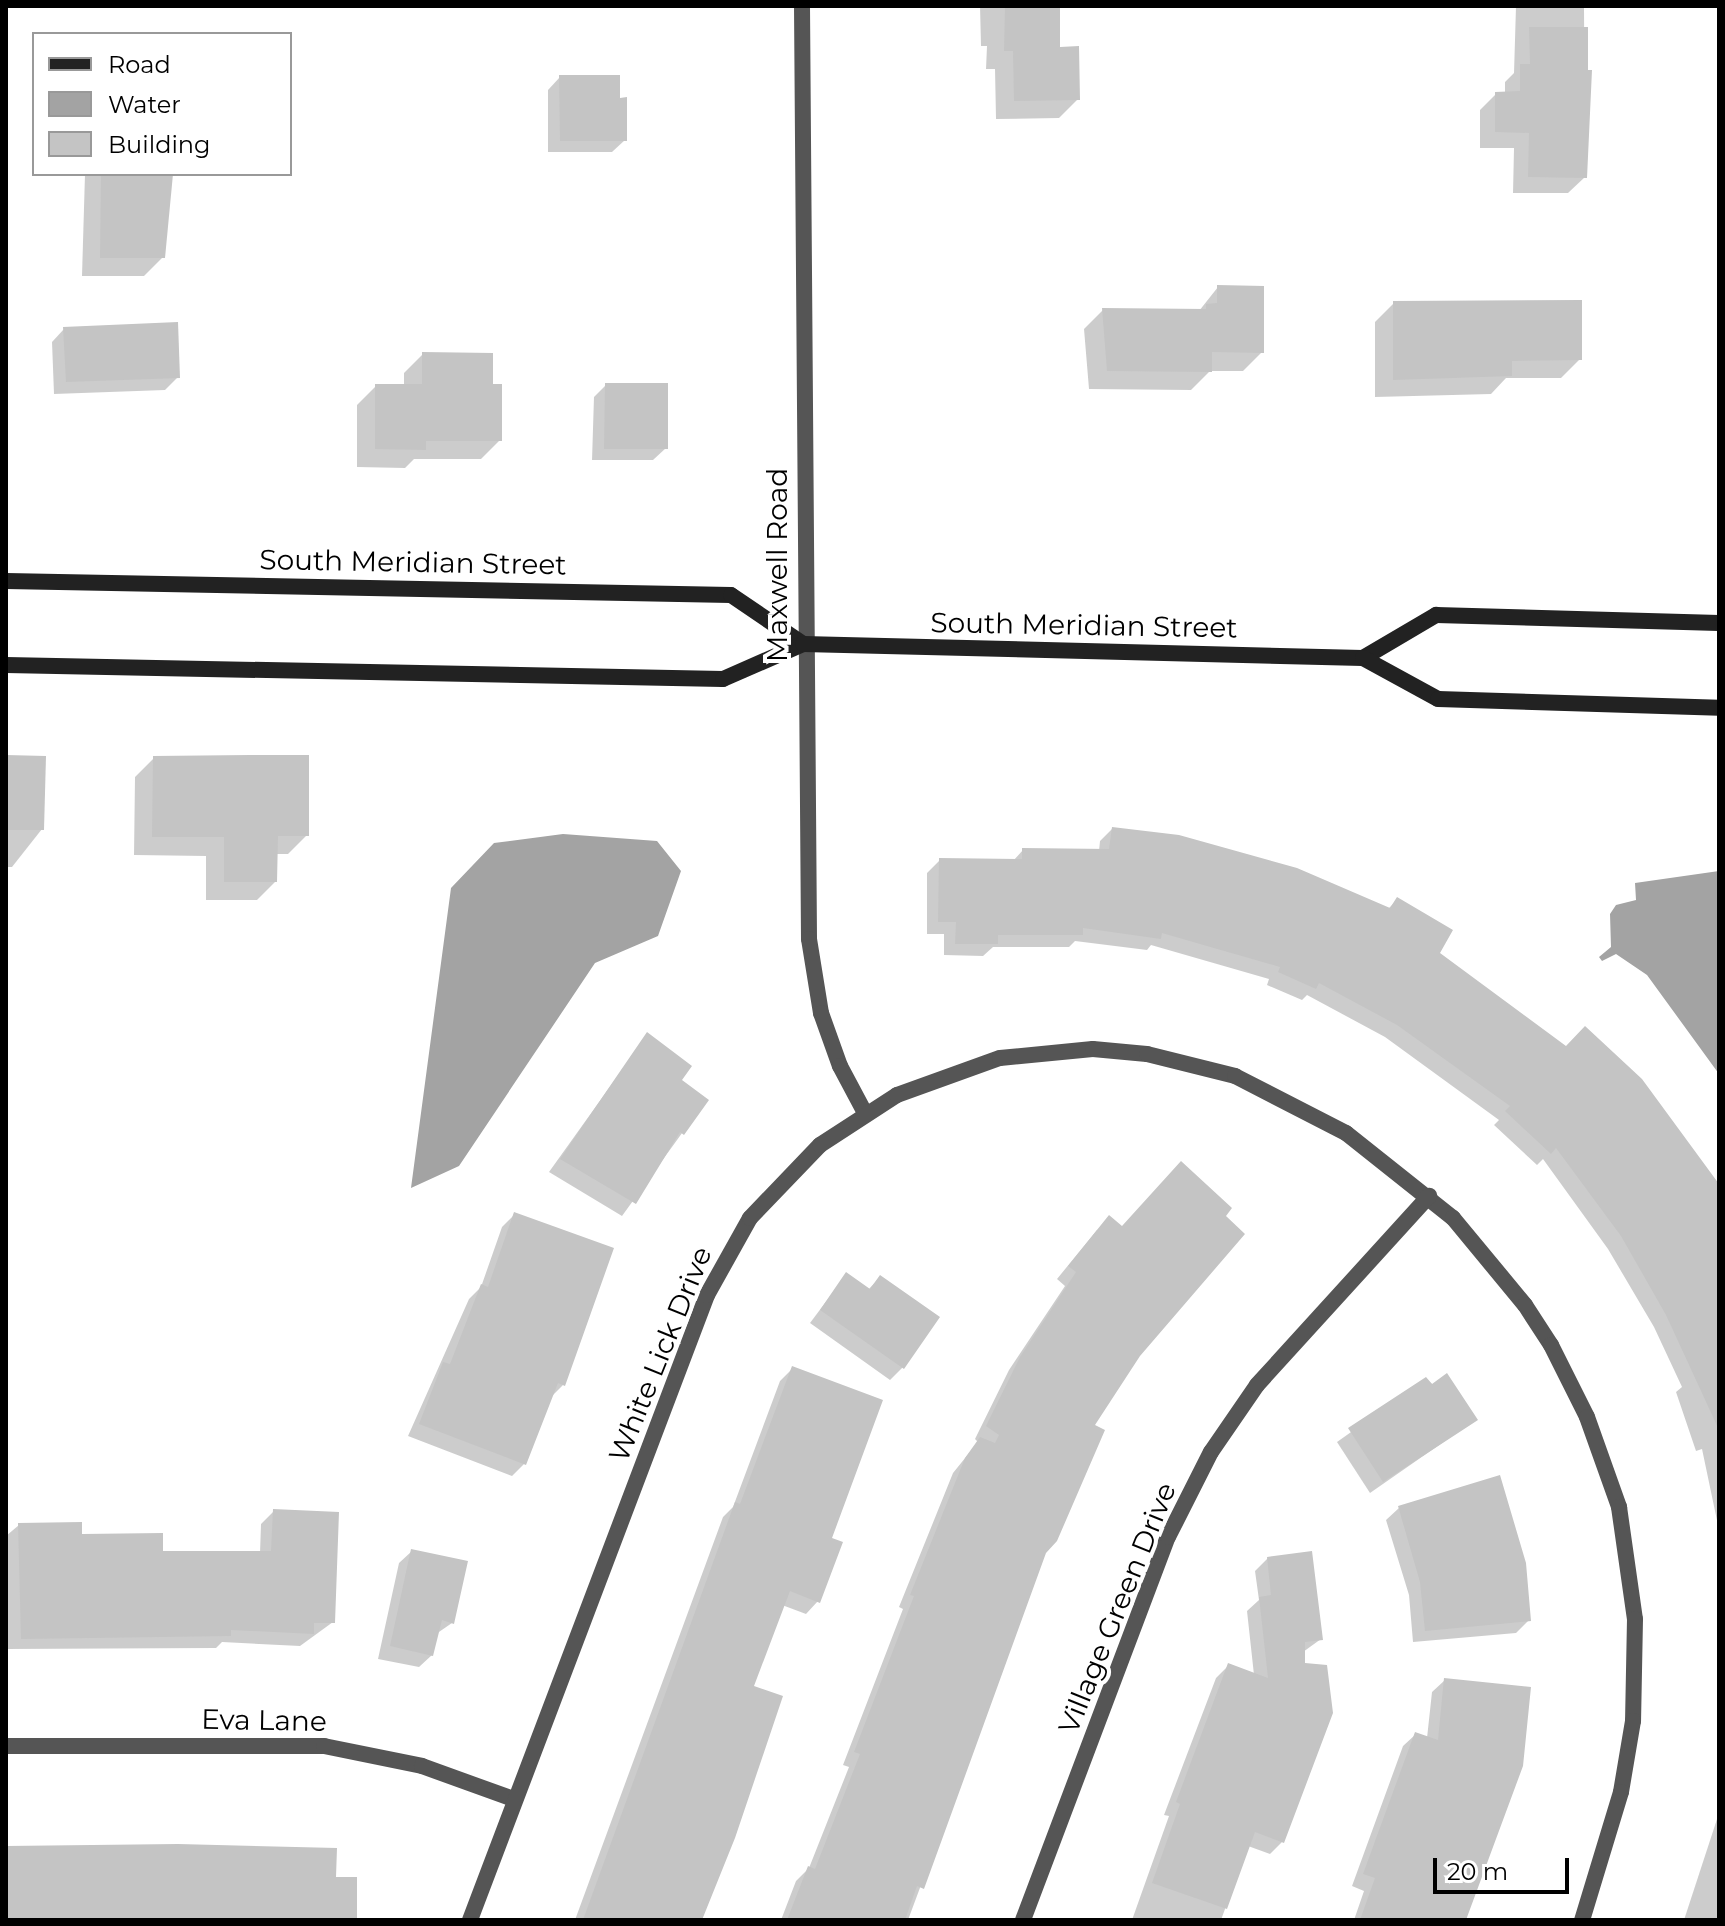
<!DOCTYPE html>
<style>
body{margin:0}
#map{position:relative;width:1725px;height:1926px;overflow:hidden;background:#fff;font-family:Montserrat,sans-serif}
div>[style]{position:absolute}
.water>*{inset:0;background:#a3a3a3}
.shadow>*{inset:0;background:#0003}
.building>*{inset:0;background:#c4c4c4}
.minor>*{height:16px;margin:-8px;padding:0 8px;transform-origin:8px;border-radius:8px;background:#555}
.secondary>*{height:16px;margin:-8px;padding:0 8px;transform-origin:8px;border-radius:8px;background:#222}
span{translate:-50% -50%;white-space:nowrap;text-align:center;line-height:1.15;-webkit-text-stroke:8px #fff;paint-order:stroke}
.street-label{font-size:28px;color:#000}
.frame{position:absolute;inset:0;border:8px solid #000;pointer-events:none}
.legend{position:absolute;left:32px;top:32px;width:260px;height:144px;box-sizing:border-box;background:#fff;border:2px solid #999;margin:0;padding:10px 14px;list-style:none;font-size:24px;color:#000}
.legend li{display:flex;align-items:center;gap:16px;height:40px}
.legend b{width:40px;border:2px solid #999}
.scale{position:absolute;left:1433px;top:1858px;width:136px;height:36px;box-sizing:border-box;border:4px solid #000;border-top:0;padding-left:10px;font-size:24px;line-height:28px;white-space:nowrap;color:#000;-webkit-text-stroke:6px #fff;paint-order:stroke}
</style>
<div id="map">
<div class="water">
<div style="clip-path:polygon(563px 834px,657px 841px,681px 871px,658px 936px,595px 963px,459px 1166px,411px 1188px,451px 888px,494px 843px)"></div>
<div style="clip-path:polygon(1719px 871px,1719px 1074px,1647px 975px,1616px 954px,1602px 961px,1599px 957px,1611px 947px,1610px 914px,1616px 905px,1636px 900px,1635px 883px)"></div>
</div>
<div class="shadow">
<div style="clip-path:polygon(980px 6px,1058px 6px,1058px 49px,1078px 99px,1059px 118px,996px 119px,995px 69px,986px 69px,987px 46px,981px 46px)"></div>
<div style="clip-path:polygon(1516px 6px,1584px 6px,1585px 177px,1568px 193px,1513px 193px,1514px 148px,1480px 148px,1480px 110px,1496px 94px,1505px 94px,1505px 82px,1514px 73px)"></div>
<div style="clip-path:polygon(560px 77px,625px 140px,612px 152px,548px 152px,548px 90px)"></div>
<div style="clip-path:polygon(85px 174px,171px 174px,163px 257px,144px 276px,82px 276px)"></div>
<div style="clip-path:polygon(1218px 287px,1262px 352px,1243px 371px,1210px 371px,1191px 390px,1089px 389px,1084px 329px,1103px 310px,1199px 311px)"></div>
<div style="clip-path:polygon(1394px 303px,1580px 359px,1561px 378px,1506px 378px,1491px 394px,1375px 397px,1375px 322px)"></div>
<div style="clip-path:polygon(64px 329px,178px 377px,165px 390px,54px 394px,52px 342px)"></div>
<div style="clip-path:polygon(423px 354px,491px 386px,500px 440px,481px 459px,414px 459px,405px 468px,357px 467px,357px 405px,376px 386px,404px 386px,404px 373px)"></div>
<div style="clip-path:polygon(606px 385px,666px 448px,653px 460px,592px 460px,594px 397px)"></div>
<div style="clip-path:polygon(6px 757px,42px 829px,12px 867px,6px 867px)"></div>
<div style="clip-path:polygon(154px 758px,307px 835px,288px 854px,276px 854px,276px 881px,257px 900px,206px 900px,206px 856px,134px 855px,135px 777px)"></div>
<div style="clip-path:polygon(1112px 829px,1388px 909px,1397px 900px,1437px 953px,1566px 1048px,1635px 1076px,1719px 1188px,1719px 1530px,1702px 1449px,1696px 1451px,1676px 1392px,1682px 1387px,1654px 1327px,1608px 1249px,1543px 1159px,1537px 1165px,1494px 1125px,1499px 1120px,1385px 1037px,1307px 995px,1302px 1000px,1267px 985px,1269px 979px,1151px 945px,1147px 950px,1075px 941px,1069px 947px,993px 947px,983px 956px,944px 955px,944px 934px,927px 934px,927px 873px,940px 860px,1013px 861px,1023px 850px,1099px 851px,1100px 841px)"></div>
<div style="clip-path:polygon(647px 1035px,680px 1080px,706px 1100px,622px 1216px,549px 1172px)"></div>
<div style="clip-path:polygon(514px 1215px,563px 1385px,551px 1397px,524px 1464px,512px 1476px,408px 1436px,469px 1299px,481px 1287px,502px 1227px)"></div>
<div style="clip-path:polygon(1097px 1230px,1139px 1354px,1092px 1426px,908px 1920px,781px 1920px,796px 1881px,809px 1868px,849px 1767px,843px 1765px,903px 1609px,899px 1607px,953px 1473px,978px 1442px,975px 1439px,1009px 1370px,1065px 1286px,1057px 1279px)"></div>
<div style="clip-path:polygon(846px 1275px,868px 1290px,880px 1277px,903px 1367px,890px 1380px,810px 1323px)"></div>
<div style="clip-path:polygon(793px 1368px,830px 1539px,818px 1601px,806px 1614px,782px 1605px,752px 1687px,701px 1920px,575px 1920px,723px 1517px,733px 1507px,780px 1381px)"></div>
<div style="clip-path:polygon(1426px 1379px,1475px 1420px,1370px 1493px,1337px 1442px)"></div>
<div style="clip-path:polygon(1399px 1508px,1529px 1620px,1516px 1633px,1413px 1642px,1409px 1595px,1386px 1520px)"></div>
<div style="clip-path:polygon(273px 1512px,333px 1622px,300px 1646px,222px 1642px,216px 1648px,6px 1649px,6px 1536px,19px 1525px,161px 1553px,260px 1553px,261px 1524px)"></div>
<div style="clip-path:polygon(412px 1551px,452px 1623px,436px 1634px,432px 1655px,419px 1667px,378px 1659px,399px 1563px)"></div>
<div style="clip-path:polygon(1268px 1558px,1321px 1639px,1303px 1652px,1282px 1842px,1270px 1854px,1248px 1846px,1221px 1920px,1132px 1920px,1169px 1816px,1164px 1815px,1216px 1678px,1228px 1666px,1254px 1675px,1247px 1611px,1259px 1600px,1255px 1571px)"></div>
<div style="clip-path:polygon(1445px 1680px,1463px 1920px,1354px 1920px,1364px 1891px,1352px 1886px,1403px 1746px,1416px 1734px,1427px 1738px,1432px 1692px)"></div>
<div style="clip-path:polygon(1719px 1813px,1719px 1920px,1684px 1920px)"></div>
</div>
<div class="building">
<div style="clip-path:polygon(1005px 6px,1060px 6px,1060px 47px,1079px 46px,1080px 100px,1014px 101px,1013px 51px,1004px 51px)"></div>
<div style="clip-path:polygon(1529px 27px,1588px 27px,1588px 70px,1592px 70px,1587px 178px,1528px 177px,1529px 133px,1495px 132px,1495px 92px,1520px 91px,1520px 64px,1530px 64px)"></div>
<div style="clip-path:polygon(559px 75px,620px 75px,620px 98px,627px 97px,627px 141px,560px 141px)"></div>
<div style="clip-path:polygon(101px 174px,173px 174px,165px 258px,100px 258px)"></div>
<div style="clip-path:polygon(1217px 285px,1264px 286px,1264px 353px,1212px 352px,1212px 372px,1107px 371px,1102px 308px,1206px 309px,1206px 304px,1217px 303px)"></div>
<div style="clip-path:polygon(1582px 300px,1582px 360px,1512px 361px,1512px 376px,1393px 380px,1393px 301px)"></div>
<div style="clip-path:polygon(178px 322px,180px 378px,66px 382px,63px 327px)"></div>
<div style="clip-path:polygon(422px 352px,493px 353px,493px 384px,502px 384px,502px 441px,426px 441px,426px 450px,375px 449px,375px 384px,422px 384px)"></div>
<div style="clip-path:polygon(605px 383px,668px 383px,668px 449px,604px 449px)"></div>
<div style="clip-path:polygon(6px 755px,46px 756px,44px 830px,6px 830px)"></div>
<div style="clip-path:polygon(250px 755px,309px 755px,309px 836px,278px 836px,277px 882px,224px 882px,224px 837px,152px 837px,153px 756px)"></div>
<div style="clip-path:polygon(1112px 827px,1179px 835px,1297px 868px,1390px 908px,1397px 897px,1453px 930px,1440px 953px,1566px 1046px,1585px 1026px,1642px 1079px,1719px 1184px,1719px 1430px,1666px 1315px,1621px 1236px,1556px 1148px,1551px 1154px,1505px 1111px,1510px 1106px,1397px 1025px,1319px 983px,1316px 989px,1278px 972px,1280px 967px,1162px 933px,1161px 939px,1083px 928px,1083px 935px,998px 935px,998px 944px,955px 944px,956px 922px,938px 922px,939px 858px,1022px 859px,1022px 848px,1109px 849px)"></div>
<div style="clip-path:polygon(647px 1032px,692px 1066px,682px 1080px,709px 1100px,684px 1135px,680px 1132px,636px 1204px,560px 1159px)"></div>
<div style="clip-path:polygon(1181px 1161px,1232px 1208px,1226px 1216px,1245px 1234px,1140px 1356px,1095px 1425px,1105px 1430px,1057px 1541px,1046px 1553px,924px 1889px,917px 1886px,905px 1920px,787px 1920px,808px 1866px,815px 1869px,860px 1754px,854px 1752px,914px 1596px,910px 1595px,965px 1458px,980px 1437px,995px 1443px,999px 1435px,986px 1426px,1020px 1357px,1076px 1272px,1068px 1266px,1109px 1215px,1122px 1226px)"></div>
<div style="clip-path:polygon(514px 1212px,614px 1248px,565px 1386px,558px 1383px,526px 1465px,419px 1424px,443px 1362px,450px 1364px,481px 1284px,488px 1287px)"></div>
<div style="clip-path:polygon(846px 1272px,870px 1289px,880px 1275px,940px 1317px,904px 1369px,820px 1310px)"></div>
<div style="clip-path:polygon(792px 1366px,883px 1400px,832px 1538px,843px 1542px,820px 1603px,790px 1591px,754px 1686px,783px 1696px,735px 1838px,702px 1920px,583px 1920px,735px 1502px,740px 1504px)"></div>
<div style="clip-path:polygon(1447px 1373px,1478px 1420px,1383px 1482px,1348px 1428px,1426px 1377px,1432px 1384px)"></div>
<div style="clip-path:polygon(1500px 1475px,1526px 1563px,1531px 1621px,1425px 1631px,1420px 1582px,1398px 1506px)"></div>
<div style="clip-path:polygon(273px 1509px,339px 1512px,335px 1623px,314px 1623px,314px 1634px,231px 1630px,231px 1636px,21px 1639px,18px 1523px,82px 1522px,82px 1534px,163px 1533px,163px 1551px,271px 1551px)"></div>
<div style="clip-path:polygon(411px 1549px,468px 1561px,454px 1624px,442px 1620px,433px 1656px,390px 1646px)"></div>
<div style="clip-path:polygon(1312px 1551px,1323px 1640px,1305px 1642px,1305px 1663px,1327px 1665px,1333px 1713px,1284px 1843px,1255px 1832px,1227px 1909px,1152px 1883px,1180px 1804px,1176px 1802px,1228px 1663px,1268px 1678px,1259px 1597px,1271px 1595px,1267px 1557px)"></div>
<div style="clip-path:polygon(1444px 1678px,1531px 1687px,1523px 1766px,1466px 1920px,1360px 1920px,1375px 1878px,1363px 1874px,1415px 1732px,1438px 1740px)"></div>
<div style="clip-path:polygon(178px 1844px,337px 1848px,336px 1877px,357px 1877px,357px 1920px,6px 1920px,6px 1846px)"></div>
</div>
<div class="minor">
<div style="left:802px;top:6px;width:933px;rotate:89.57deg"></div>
<div style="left:809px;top:939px;width:75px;rotate:80.8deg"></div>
<div style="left:821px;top:1013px;width:56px;rotate:70.3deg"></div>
<div style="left:840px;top:1066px;width:53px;rotate:62deg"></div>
<div style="left:6px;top:1746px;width:318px"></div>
<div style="left:324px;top:1746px;width:100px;rotate:11.5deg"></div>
<div style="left:422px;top:1766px;width:97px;rotate:19.9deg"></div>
<div style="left:470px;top:1920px;width:668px;rotate:-69.23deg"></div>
<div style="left:707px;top:1295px;width:88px;rotate:-60.8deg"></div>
<div style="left:750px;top:1218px;width:101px;rotate:-46.2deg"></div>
<div style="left:820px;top:1145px;width:92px;rotate:-33deg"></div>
<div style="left:897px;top:1095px;width:109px;rotate:-19.8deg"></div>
<div style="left:1000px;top:1058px;width:93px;rotate:-5.5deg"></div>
<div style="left:1093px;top:1049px;width:54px;rotate:5.3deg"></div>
<div style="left:1147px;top:1054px;width:91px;rotate:14deg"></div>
<div style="left:1235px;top:1076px;width:125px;rotate:27.2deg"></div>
<div style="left:1346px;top:1133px;width:137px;rotate:38.5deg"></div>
<div style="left:1453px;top:1218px;width:113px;rotate:50.4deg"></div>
<div style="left:1525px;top:1305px;width:48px;rotate:57deg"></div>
<div style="left:1551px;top:1345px;width:80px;rotate:63.4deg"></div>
<div style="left:1587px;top:1417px;width:96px;rotate:70.4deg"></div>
<div style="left:1619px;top:1507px;width:113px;rotate:81.9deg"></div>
<div style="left:1635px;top:1619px;width:102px;rotate:91.1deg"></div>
<div style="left:1633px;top:1721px;width:72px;rotate:99.6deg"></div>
<div style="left:1621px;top:1792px;width:134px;rotate:106.9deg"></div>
<div style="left:1023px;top:1920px;width:410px;rotate:-69.3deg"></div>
<div style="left:1168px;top:1537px;width:95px;rotate:-63.2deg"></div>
<div style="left:1211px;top:1452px;width:81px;rotate:-55.5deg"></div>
<div style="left:1257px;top:1385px;width:256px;rotate:-47.7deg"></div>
</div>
<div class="secondary">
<div style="left:6px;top:581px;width:725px;rotate:1.11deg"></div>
<div style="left:731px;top:595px;width:87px;rotate:34.2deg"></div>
<div style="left:1363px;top:658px;width:85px;rotate:-30.5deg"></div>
<div style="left:1436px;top:615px;width:283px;rotate:1.6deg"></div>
<div style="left:6px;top:665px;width:717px;rotate:1.12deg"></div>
<div style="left:723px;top:679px;width:87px;rotate:-23.6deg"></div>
<div style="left:803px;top:644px;width:560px;rotate:1.43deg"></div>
<div style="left:1363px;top:658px;width:85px;rotate:28.7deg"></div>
<div style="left:1438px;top:699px;width:281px;rotate:1.8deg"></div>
</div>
<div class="street-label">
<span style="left:413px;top:562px;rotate:1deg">South Meridian Street</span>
<span style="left:777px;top:565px;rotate:-90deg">Maxwell Road</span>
<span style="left:1084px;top:625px;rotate:1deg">South Meridian Street</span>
<span style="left:660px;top:1354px;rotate:-68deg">White Lick Drive</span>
<span style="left:1117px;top:1608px;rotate:-68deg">Village Green Drive</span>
<span style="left:264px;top:1720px;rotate:1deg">Eva Lane</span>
</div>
<div class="frame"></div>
<ul class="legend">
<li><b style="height:10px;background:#222"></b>Road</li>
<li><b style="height:22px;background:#a3a3a3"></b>Water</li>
<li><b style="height:22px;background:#c4c4c4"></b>Building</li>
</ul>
<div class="scale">20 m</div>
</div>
